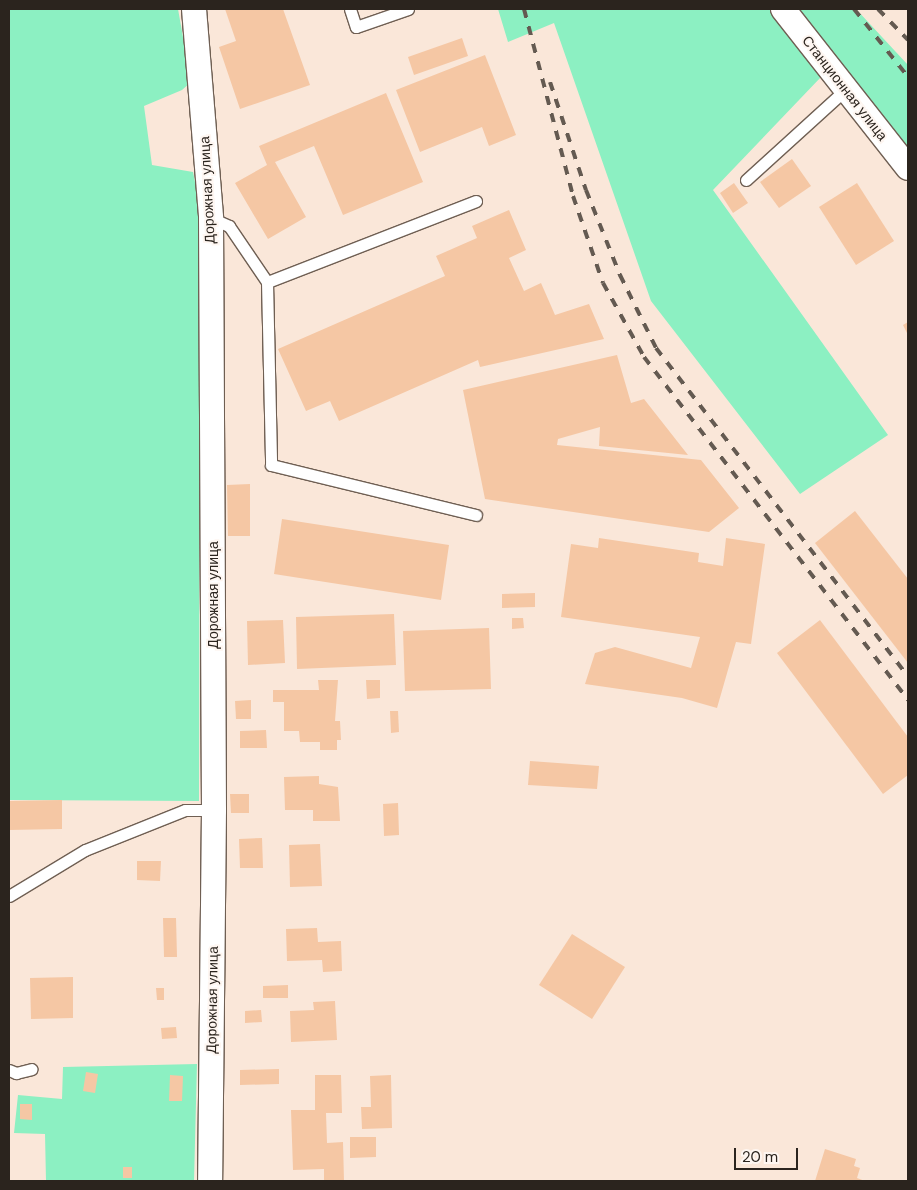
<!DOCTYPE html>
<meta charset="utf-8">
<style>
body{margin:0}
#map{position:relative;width:917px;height:1190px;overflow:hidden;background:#fae7d9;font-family:"DM Sans",sans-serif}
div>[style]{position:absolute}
.green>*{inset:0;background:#8cf0c2}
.building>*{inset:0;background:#f5c7a4}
.roads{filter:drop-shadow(1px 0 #6f5f53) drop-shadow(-1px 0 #6f5f53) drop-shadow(0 1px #6f5f53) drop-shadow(0 -1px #6f5f53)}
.service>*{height:11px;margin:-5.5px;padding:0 5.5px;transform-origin:5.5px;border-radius:5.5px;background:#fff}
.minor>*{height:24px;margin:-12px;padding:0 12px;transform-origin:12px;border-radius:12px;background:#fff}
.rail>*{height:4px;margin-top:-2px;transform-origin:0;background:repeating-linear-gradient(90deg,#645a51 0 9px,transparent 0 18px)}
span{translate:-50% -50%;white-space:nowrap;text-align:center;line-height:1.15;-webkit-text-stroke:4px #fef6f1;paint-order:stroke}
.street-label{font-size:14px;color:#2b241e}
.frame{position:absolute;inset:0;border:10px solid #2b241e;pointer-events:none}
.scale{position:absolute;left:734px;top:1148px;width:64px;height:22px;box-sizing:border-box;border:2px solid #2b241e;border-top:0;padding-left:6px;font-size:15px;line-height:18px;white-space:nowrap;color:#2b241e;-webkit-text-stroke:4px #fef6f1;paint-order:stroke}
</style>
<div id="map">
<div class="green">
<div style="clip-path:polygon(9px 9px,178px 9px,191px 82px,182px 90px,144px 106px,152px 165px,193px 172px,200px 207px,199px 801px,9px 800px)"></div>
<div style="clip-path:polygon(498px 9px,856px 9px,908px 65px,908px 181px,821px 77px,713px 190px,888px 435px,800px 494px,651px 301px,554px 23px,508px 42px)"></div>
<div style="clip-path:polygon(197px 1064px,194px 1181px,46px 1181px,45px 1134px,14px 1133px,18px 1095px,62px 1099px,63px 1067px)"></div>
</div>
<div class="building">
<div style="clip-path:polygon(225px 9px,283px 9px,310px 85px,240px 109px,219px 47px,236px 41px)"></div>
<div style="clip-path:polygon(462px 38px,468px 56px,414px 75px,408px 57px)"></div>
<div style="clip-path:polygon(485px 55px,516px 135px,489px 146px,482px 127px,420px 152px,396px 90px)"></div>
<div style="clip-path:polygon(386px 93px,423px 182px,343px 215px,314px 146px,275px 162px,306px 217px,268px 239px,235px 183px,267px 165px,259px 146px)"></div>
<div style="clip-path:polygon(792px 159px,811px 186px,779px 208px,760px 182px)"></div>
<div style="clip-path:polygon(734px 183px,748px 203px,733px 213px,720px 193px)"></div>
<div style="clip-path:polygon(857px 183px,894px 241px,856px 265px,819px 207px)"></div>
<div style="clip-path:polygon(509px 210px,526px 250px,509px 258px,524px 291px,541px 283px,555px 315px,589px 304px,604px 339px,480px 367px,478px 360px,339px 421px,330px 401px,306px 411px,278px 349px,445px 276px,436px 256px,477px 238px,472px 226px)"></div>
<div style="clip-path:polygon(908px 322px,908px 335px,903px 325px)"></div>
<div style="clip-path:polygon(617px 355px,631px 403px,644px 399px,688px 455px,599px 446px,600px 427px,558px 439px,557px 445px,701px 460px,739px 508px,709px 532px,485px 499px,463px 390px)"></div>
<div style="clip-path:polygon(250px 484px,250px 536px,228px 536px,227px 485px)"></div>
<div style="clip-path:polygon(855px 511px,908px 579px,908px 663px,815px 543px)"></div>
<div style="clip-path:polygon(282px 519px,449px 545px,441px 600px,274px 574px)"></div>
<div style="clip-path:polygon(599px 538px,699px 553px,698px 562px,723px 566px,726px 538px,765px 544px,751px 644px,736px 642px,717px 708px,682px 698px,585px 684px,595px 653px,615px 647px,691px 668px,700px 637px,561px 617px,571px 544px,598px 548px)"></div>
<div style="clip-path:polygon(535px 593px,535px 607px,502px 608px,502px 594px)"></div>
<div style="clip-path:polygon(394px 614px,396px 665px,297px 669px,296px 617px)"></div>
<div style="clip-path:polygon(512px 618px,523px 618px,524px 628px,512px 629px)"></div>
<div style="clip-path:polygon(283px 620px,285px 663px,248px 665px,247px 621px)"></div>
<div style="clip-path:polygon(820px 620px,908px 737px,908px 775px,883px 794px,777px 653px)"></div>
<div style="clip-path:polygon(489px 628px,491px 689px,405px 691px,403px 631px)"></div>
<div style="clip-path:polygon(318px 680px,338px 680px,335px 721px,340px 721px,341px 740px,337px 740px,337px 750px,320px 750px,320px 742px,300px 742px,299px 731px,284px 731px,284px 702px,273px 702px,273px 690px,319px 690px)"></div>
<div style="clip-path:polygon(366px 680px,380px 680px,380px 698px,367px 699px)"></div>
<div style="clip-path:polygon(251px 700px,251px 719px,236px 719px,235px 701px)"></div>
<div style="clip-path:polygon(390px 711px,398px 711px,399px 732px,391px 733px)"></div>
<div style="clip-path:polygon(266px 730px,267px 748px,240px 748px,240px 731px)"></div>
<div style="clip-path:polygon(530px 761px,599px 766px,597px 789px,528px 785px)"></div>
<div style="clip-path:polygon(319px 776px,319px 784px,338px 787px,340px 821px,313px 821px,313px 810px,285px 810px,284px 777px)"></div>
<div style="clip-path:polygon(230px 794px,249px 794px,249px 813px,231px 813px)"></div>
<div style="clip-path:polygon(62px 800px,62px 829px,9px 830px,9px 801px)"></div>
<div style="clip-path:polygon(398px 803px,399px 835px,384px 836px,383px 804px)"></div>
<div style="clip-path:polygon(262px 838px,263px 868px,240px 868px,239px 839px)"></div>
<div style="clip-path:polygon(320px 844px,322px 886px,290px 887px,289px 845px)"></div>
<div style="clip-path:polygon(137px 861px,161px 861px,160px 881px,137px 880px)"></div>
<div style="clip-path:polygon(163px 918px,176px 918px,177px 957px,164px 957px)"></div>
<div style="clip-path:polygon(317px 928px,318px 942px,341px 941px,342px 971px,323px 972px,322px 960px,287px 961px,286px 929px)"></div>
<div style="clip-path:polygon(572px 934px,625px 967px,592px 1019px,539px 985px)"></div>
<div style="clip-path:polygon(73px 977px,73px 1018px,31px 1019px,30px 978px)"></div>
<div style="clip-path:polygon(288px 985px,288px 998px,263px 998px,263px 986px)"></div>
<div style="clip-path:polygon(156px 988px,164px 988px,164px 1000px,157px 1000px)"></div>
<div style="clip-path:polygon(335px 1001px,337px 1040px,291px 1042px,290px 1011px,314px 1010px,313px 1002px)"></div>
<div style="clip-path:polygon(261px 1010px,262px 1022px,245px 1023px,245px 1011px)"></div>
<div style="clip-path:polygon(176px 1027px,177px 1038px,162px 1039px,161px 1028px)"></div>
<div style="clip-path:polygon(279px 1069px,279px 1084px,240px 1085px,240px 1070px)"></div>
<div style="clip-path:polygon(86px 1072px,98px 1074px,95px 1093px,83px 1091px)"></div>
<div style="clip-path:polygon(170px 1075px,183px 1076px,182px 1101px,169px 1101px)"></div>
<div style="clip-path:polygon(315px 1075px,341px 1075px,342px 1113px,326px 1113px,327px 1143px,343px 1142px,344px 1181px,324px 1181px,324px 1169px,293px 1170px,291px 1110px,315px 1110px)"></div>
<div style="clip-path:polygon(391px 1075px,392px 1128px,362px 1129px,361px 1107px,371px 1107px,370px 1076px)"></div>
<div style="clip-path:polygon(20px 1104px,32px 1104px,32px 1120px,20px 1119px)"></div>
<div style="clip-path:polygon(350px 1137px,376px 1137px,376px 1157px,350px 1158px)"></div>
<div style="clip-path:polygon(825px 1149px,856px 1159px,854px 1166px,860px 1168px,857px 1178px,865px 1181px,815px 1181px)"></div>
<div style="clip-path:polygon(123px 1167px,132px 1167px,132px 1178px,123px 1178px)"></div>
</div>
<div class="roads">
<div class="service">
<div style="left:350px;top:9px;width:19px;rotate:72deg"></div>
<div style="left:356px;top:27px;width:55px;rotate:-19.1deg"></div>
<div style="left:746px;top:180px;width:134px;rotate:-42.3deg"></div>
<div style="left:476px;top:201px;width:224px;rotate:158.8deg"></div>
<div style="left:267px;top:282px;width:183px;rotate:88.7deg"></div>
<div style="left:271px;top:465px;width:211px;rotate:13.7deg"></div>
<div style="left:211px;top:218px;width:20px;rotate:24deg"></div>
<div style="left:229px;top:226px;width:68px;rotate:55.8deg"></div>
<div style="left:9px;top:896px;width:89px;rotate:-31.2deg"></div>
<div style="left:85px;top:850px;width:108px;rotate:-21.8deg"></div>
<div style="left:185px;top:810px;width:29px"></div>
<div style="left:9px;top:1070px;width:8px;rotate:23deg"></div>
<div style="left:16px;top:1073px;width:16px;rotate:-14deg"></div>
</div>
<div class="minor">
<div style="left:194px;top:9px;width:210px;rotate:85.3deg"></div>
<div style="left:211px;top:218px;width:592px;rotate:89.71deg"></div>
<div style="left:214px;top:810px;width:371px;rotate:90.6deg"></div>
<div style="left:783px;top:9px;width:202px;rotate:51.8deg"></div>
</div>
</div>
<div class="rail">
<div style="left:524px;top:9px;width:193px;rotate:75.3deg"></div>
<div style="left:573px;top:196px;width:92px;rotate:71deg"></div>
<div style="left:603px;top:283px;width:85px;rotate:61deg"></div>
<div style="left:644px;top:357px;width:433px;rotate:52.4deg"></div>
<div style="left:854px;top:9px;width:87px;rotate:51.5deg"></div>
<div style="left:878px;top:9px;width:43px;rotate:45.9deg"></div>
<div style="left:550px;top:82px;width:114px;rotate:71.6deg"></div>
<div style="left:586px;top:190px;width:92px;rotate:68.2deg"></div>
<div style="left:620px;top:275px;width:81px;rotate:63.7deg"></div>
<div style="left:656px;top:348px;width:414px;rotate:52.5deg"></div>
</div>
<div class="street-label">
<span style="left:845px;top:88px;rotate:52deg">Станционная улица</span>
<span style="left:207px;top:190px;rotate:-93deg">Дорожная улица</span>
<span style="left:213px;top:595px;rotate:-90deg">Дорожная улица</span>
<span style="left:212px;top:1000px;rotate:-89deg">Дорожная улица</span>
</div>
<div class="frame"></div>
<div class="scale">20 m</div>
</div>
